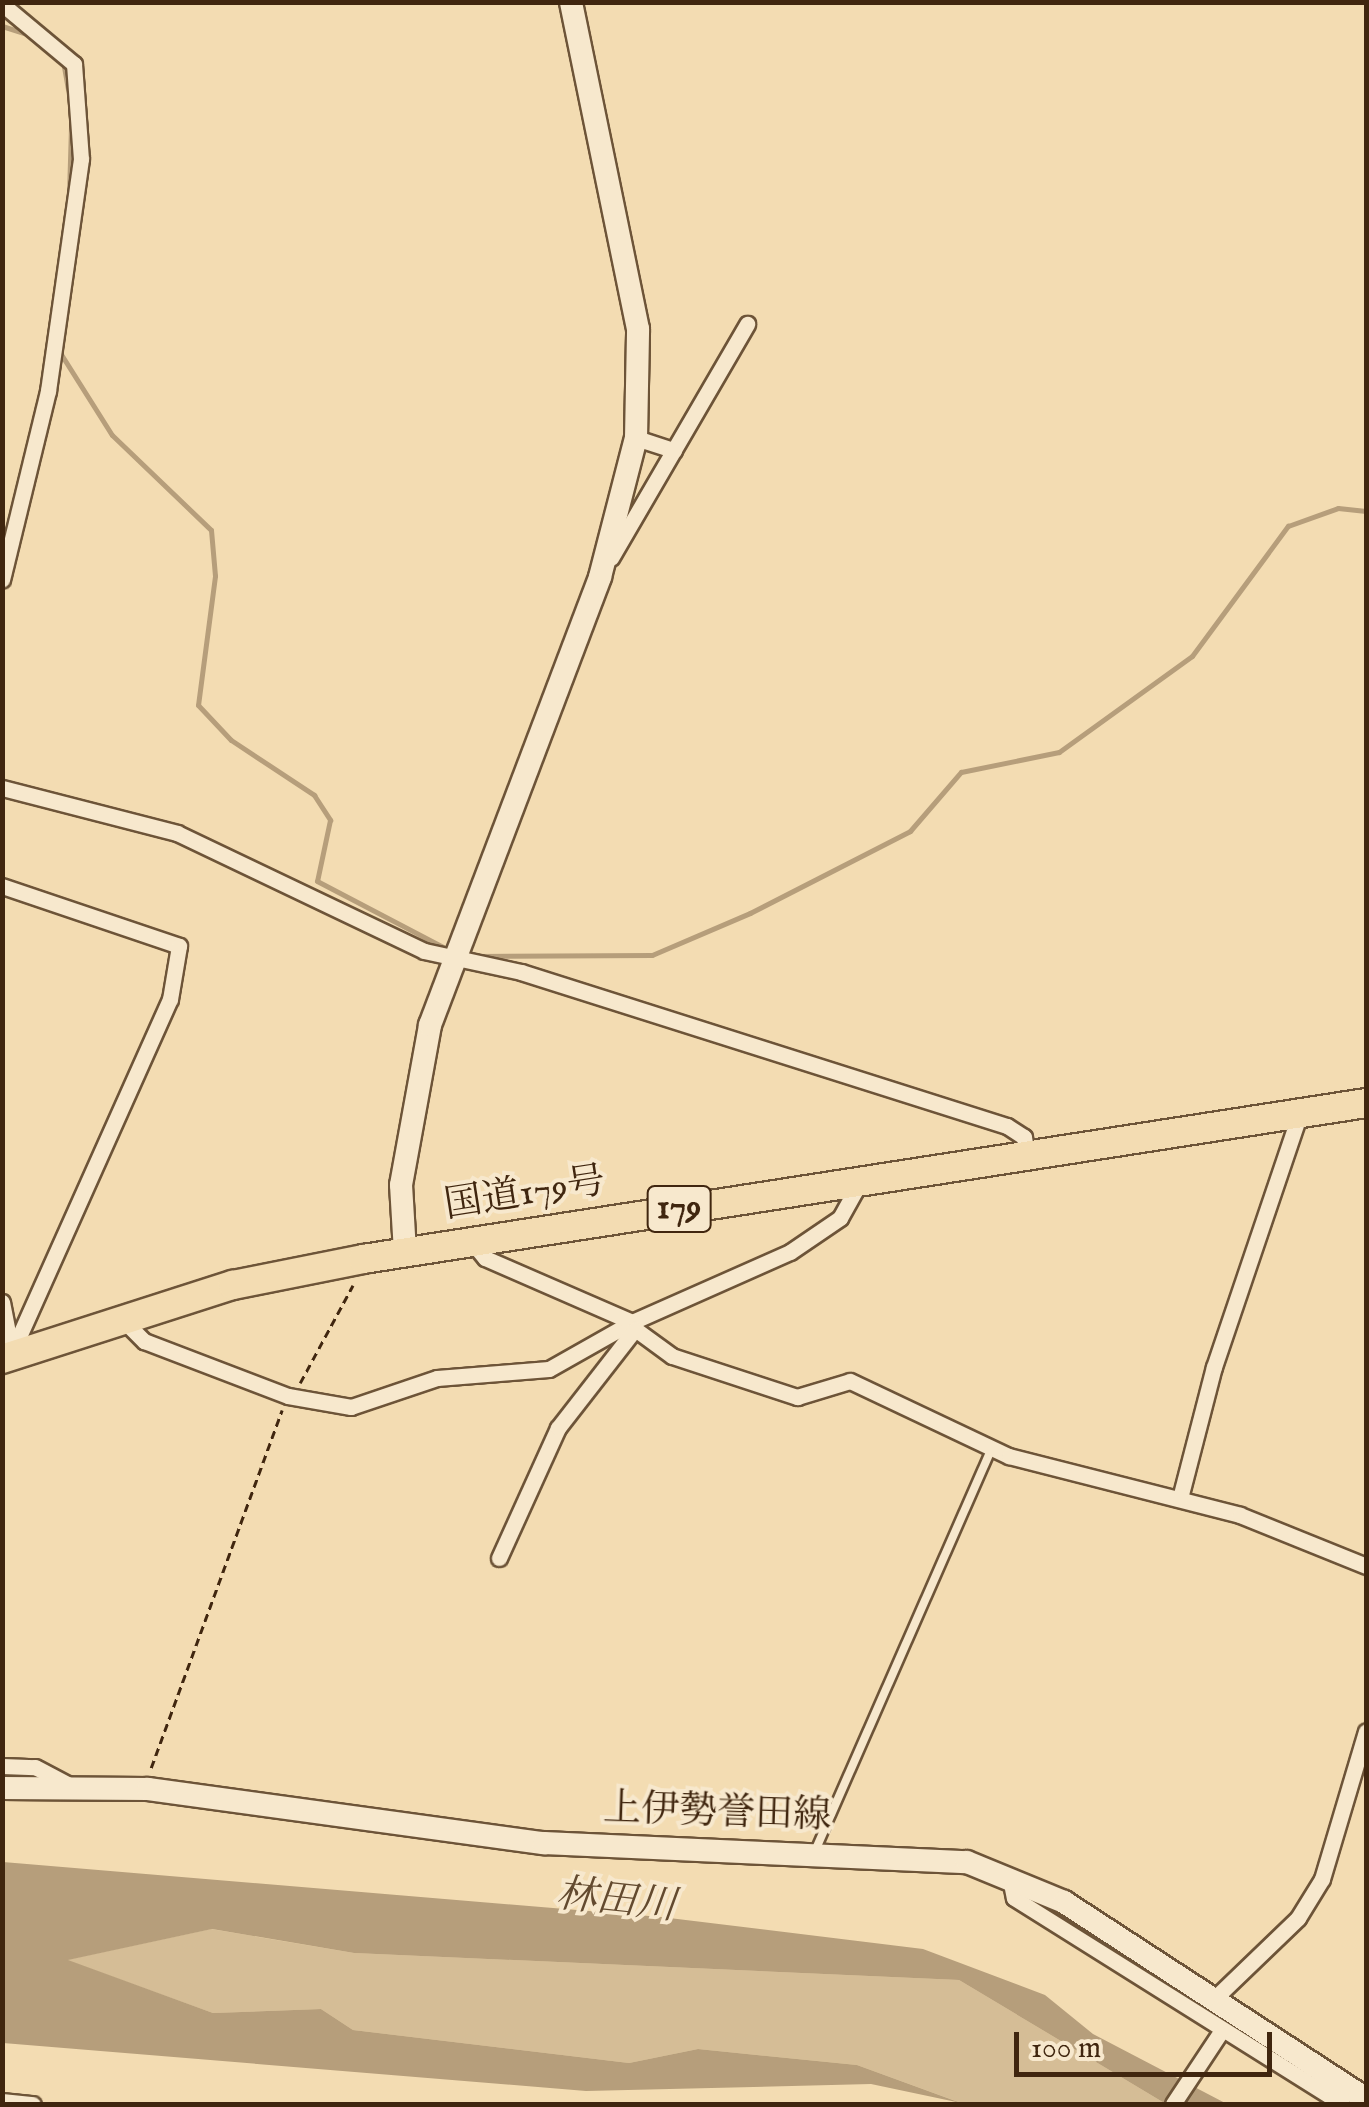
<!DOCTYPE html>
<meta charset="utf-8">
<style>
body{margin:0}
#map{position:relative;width:1369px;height:2107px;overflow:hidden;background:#f3dcb2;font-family:"IM FELL English","Noto Serif JP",serif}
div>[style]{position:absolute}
.green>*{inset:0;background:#d5bd96}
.water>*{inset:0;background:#b69e7b}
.stream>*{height:5px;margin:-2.5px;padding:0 2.5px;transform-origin:2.5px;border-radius:2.5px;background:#b69e7b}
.path>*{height:2.5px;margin-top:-1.25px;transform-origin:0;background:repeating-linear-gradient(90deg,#40260f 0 8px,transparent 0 13px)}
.roads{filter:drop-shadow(2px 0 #6d5438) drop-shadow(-2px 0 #6d5438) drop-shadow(0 2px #6d5438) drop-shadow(0 -2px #6d5438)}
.lane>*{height:8px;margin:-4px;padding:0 4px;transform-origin:4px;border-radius:4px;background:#f7e8cd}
.street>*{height:15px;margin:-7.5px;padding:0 7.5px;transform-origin:7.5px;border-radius:7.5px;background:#f7e8cd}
.secondary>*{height:22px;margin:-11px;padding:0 11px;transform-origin:11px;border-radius:11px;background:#f7e8cd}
.highway>*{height:28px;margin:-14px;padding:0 14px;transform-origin:14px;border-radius:14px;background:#f3dcb2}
span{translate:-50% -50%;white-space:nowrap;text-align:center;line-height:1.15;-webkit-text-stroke:8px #f7e8cd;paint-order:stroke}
.shield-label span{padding:2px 8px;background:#f7e8cd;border:2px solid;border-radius:8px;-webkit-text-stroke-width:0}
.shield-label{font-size:35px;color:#40260f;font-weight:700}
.street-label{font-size:38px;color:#40260f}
.water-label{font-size:40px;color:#634a2f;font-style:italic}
.frame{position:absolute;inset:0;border:5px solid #40260f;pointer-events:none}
.scale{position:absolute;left:1014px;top:2032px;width:258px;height:45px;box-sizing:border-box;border:5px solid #40260f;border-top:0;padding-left:12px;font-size:30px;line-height:35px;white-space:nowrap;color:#40260f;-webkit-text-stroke:8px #f7e8cd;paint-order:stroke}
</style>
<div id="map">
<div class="green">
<div style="clip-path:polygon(211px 1929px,354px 1953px,959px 1980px,1166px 2104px,964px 2104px,857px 2065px,698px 2049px,629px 2063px,353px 2030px,321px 2009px,213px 2013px,66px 1960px)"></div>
</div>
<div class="water">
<div style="clip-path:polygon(3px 1862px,661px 1917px,923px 1949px,1045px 1995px,1093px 2034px,1227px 2104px,1166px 2104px,959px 1980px,354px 1953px,212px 1929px,68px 1960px,213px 2013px,321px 2009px,353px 2030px,629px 2063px,698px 2049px,857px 2065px,961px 2103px,871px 2084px,586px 2091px,3px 2043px)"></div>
</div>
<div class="stream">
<div style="left:2px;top:26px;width:29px;rotate:18deg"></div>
<div style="left:63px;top:61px;width:34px;rotate:80deg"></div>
<div style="left:69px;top:194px;width:69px;rotate:-88.3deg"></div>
<div style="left:51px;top:331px;width:118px;rotate:-82.7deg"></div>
<div style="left:59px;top:351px;width:99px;rotate:57.8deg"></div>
<div style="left:112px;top:435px;width:137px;rotate:43.8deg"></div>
<div style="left:211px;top:530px;width:46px;rotate:85deg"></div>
<div style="left:215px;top:576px;width:130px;rotate:97.5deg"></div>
<div style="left:198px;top:705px;width:48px;rotate:46.7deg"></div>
<div style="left:231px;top:740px;width:100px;rotate:33.5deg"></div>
<div style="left:314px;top:795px;width:30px;rotate:57deg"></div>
<div style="left:330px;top:820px;width:62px;rotate:102deg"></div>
<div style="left:317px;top:881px;width:147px;rotate:27.6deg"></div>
<div style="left:477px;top:956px;width:175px;rotate:-0.3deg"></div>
<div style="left:652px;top:955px;width:107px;rotate:-23.2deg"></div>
<div style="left:750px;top:913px;width:180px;rotate:-27.1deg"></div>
<div style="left:910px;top:831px;width:78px;rotate:-49.2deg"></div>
<div style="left:961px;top:772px;width:100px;rotate:-11.5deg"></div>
<div style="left:1059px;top:752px;width:164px;rotate:-35.8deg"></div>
<div style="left:1192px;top:656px;width:162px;rotate:-53.6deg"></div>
<div style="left:1288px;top:526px;width:53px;rotate:-19.8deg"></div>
<div style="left:1338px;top:508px;width:28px;rotate:6deg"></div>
</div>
<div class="path">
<div style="left:300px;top:1383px;width:111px;rotate:-61.6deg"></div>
<div style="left:151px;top:1768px;width:381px;rotate:-69.9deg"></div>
</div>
<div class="roads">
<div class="lane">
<div style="left:815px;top:1851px;width:440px;rotate:-66.3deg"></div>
</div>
<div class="street">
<div style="left:2px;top:4px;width:94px;rotate:39.8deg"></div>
<div style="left:74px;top:64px;width:95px;rotate:85.8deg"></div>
<div style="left:81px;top:159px;width:234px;rotate:98.1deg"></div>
<div style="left:48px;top:391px;width:194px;rotate:103.7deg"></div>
<div style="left:636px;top:438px;width:40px;rotate:18deg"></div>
<div style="left:611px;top:558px;width:271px;rotate:-59.8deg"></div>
<div style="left:2px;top:788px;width:181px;rotate:14.4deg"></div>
<div style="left:177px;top:833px;width:274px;rotate:25.5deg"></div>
<div style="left:424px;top:951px;width:99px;rotate:12.2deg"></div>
<div style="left:521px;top:972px;width:510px;rotate:17.58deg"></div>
<div style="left:1007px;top:1126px;width:20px;rotate:33deg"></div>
<div style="left:1024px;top:1137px;width:19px;rotate:81deg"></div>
<div style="left:2px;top:886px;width:187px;rotate:18.7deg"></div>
<div style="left:179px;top:946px;width:54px;rotate:99.6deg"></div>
<div style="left:170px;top:999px;width:388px;rotate:114.1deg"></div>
<div style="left:860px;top:1182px;width:41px;rotate:119.1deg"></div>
<div style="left:840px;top:1218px;width:60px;rotate:145.8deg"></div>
<div style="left:790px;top:1252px;width:173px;rotate:156.1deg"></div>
<div style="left:632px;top:1322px;width:8px;rotate:67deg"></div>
<div style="left:635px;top:1329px;width:46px;rotate:36.1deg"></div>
<div style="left:672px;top:1356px;width:132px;rotate:18.2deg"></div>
<div style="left:797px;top:1397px;width:55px;rotate:-16.8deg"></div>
<div style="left:850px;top:1381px;width:176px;rotate:25.3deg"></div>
<div style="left:1009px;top:1456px;width:238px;rotate:14.3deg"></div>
<div style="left:1240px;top:1515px;width:136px;rotate:22deg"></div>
<div style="left:2px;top:1302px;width:52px;rotate:78.9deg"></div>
<div style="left:121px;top:1318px;width:33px;rotate:45deg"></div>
<div style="left:144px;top:1341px;width:154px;rotate:20.9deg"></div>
<div style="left:288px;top:1396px;width:64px;rotate:9.9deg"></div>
<div style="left:351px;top:1407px;width:91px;rotate:-18.6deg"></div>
<div style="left:437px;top:1378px;width:112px;rotate:-4.6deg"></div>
<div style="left:549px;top:1369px;width:95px;rotate:-29.5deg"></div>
<div style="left:632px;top:1322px;width:160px;rotate:-156.5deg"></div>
<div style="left:485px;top:1258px;width:21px;rotate:-129deg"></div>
<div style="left:1180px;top:1498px;width:135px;rotate:-75.5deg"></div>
<div style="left:1214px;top:1367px;width:268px;rotate:-71.3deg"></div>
<div style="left:499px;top:1558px;width:143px;rotate:-65.6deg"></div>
<div style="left:558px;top:1428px;width:125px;rotate:-52.1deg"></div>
<div style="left:2px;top:1766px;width:33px;rotate:2deg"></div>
<div style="left:35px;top:1767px;width:47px;rotate:27.6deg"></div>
<div style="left:1010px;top:1878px;width:20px;rotate:79deg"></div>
<div style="left:1014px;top:1898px;width:388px;rotate:32.1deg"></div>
<div style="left:1215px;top:1998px;width:115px;rotate:-43.9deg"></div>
<div style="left:1298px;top:1918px;width:46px;rotate:-58.4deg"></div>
<div style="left:1322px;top:1879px;width:154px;rotate:-73.4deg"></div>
<div style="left:2px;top:2101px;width:31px;rotate:6deg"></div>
<div style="left:1173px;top:2104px;width:85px;rotate:-56.5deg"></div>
</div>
<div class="secondary">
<div style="left:405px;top:1252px;width:67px;rotate:-93.4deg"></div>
<div style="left:401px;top:1185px;width:163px;rotate:-79.7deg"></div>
<div style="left:430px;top:1025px;width:479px;rotate:-69.2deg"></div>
<div style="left:600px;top:577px;width:144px;rotate:-75.5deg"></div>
<div style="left:636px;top:438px;width:109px;rotate:-88.9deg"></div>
<div style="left:638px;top:329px;width:334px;rotate:-101.6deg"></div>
<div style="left:2px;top:1788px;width:146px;rotate:0.4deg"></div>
<div style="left:148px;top:1789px;width:400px;rotate:7.8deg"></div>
<div style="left:544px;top:1843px;width:423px;rotate:2.6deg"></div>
<div style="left:967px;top:1862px;width:105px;rotate:22.4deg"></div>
<div style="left:1064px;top:1902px;width:361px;rotate:33.1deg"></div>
</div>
<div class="highway">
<div style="left:2px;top:1359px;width:243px;rotate:-17.8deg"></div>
<div style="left:233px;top:1285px;width:133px;rotate:-11.3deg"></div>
<div style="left:363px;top:1259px;width:1015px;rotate:-8.84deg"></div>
</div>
</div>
<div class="shield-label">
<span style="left:679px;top:1209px">179</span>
</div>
<div class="street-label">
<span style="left:525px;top:1195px;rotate:-9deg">国道179号</span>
<span style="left:717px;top:1814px;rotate:2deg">上伊勢誉田線</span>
</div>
<div class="water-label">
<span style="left:616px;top:1902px;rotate:6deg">林田川</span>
</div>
<div class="frame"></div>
<div class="scale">100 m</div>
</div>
